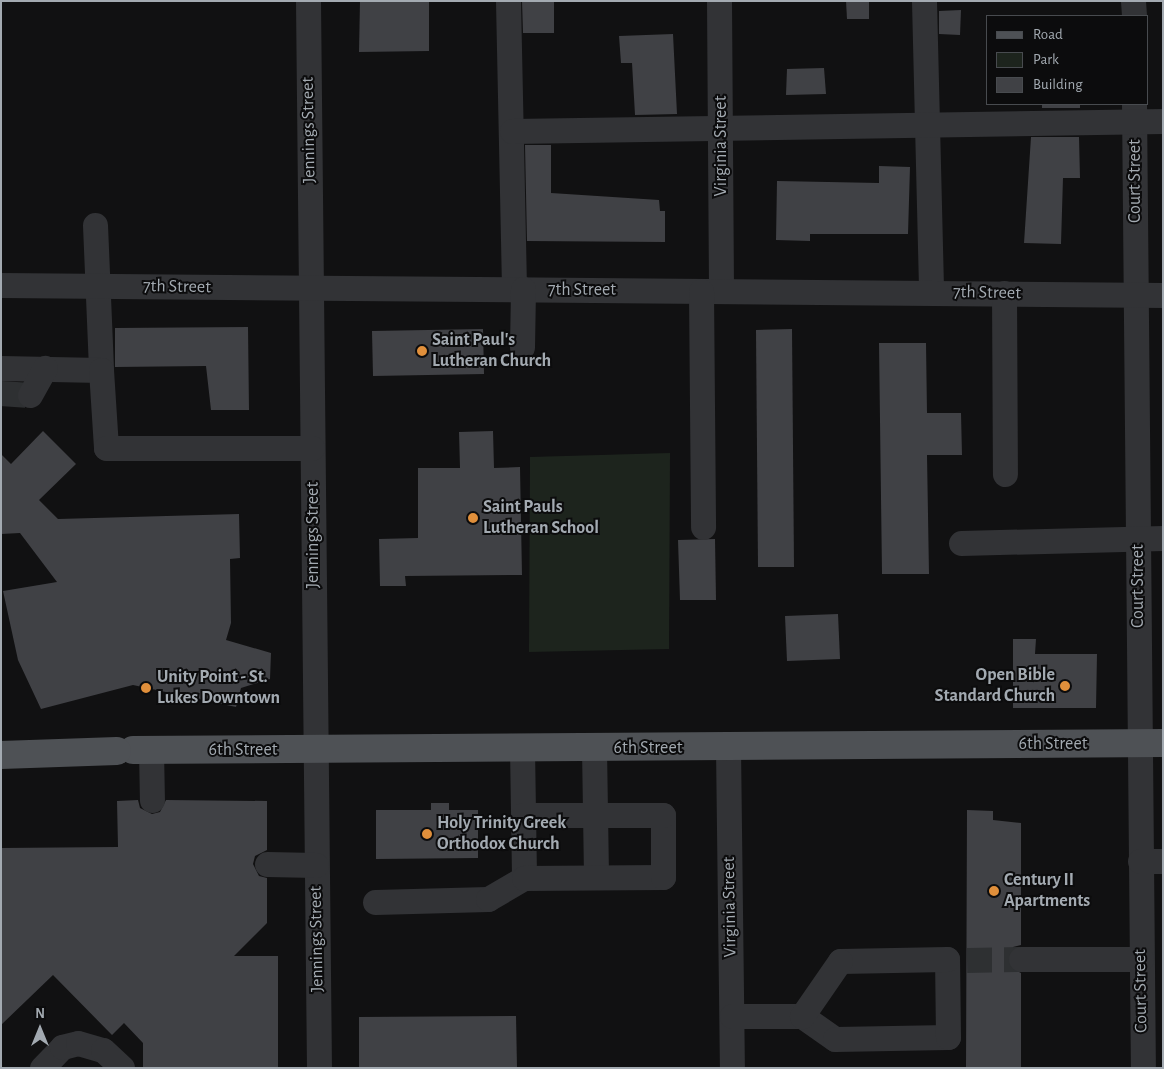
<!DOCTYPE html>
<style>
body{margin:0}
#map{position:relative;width:1164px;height:1069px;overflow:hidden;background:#111112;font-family:"Alegreya Sans",sans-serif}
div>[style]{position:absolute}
.green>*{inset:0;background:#1d241d}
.building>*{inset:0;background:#404145}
.minor-tunnel>*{height:25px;margin-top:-12.5px;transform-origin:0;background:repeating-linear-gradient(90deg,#2e3032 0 25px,transparent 0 37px)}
.minor>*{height:25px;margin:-12.5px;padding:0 12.5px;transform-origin:12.5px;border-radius:12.5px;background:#323336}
.major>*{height:28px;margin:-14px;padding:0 14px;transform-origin:14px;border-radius:14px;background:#4e5155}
.dots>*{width:14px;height:14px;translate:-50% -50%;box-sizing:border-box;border:2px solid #0c0c0d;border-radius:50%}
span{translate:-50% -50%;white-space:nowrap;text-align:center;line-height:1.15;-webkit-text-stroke:4px #0c0c0d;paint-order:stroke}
.street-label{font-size:18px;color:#a3aab1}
.poi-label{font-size:18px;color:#a3aab1;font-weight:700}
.left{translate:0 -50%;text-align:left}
.right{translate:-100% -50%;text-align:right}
.frame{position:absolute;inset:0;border:2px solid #a3aab1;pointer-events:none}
.legend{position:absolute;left:986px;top:15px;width:162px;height:90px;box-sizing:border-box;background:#0c0c0d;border:1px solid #484b4f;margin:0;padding:6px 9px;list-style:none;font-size:15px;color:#a3aab1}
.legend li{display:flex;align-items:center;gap:10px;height:25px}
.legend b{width:25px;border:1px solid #484b4f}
.north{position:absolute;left:15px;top:1004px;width:50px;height:50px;-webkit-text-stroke:4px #0c0c0d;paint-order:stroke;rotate:0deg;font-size:14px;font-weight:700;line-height:20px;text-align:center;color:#a3aab1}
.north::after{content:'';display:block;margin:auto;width:18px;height:22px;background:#a3aab1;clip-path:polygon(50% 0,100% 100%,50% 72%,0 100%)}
</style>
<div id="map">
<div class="green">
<div style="clip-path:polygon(670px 453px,669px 649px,529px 652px,530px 457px)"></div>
</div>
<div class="building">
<div style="clip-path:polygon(360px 1px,429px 1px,429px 51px,359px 52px)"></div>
<div style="clip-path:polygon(522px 1px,554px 1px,554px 33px,523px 33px)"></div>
<div style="clip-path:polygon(846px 1px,869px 1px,869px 19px,847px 19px)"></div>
<div style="clip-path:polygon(961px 10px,960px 35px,939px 34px,939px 11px)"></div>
<div style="clip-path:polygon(673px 34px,677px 114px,635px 115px,632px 63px,621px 63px,619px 36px)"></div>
<div style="clip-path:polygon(824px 68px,826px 94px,786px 95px,787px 69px)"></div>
<div style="clip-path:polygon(1042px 104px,1080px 104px,1080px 108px,1042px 108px)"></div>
<div style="clip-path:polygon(1031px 137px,1079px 137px,1080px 178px,1063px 178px,1061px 244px,1024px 243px)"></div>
<div style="clip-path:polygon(525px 145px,551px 145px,551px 193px,659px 200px,660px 211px,665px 211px,665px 242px,527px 241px)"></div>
<div style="clip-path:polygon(879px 166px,910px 167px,908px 234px,810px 234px,810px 241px,776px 240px,777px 181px,879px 183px)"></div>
<div style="clip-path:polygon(248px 327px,249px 410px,211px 410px,206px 366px,115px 367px,115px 328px)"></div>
<div style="clip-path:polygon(483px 329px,484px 374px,373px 376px,372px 331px)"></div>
<div style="clip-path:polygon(792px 329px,794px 567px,758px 567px,756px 330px)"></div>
<div style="clip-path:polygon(879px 343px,926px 343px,927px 413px,961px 413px,962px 455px,927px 455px,929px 574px,882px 574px)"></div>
<div style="clip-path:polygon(43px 431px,76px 464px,39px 500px,58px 519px,239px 514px,240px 558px,230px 559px,231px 623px,226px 640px,271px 653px,270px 679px,241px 688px,236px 707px,133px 685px,41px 709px,18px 660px,3px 591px,57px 582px,20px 533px,1px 534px,1px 454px,11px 464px)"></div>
<div style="clip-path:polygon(493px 431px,494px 468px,520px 467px,522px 575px,405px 576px,406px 586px,380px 586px,379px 539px,418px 538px,418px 468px,460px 468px,459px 432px)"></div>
<div style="clip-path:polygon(715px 539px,716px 600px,680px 600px,678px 540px)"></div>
<div style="clip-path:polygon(838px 614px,840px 659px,787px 661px,785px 616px)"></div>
<div style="clip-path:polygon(1013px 639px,1036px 639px,1035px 654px,1097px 654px,1096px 708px,1013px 708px)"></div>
<div style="clip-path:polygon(138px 800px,140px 808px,152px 814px,160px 812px,166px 800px,267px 801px,267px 850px,255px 856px,253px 864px,259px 876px,267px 878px,267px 923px,234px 956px,278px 956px,278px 1068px,143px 1068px,143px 1043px,124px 1023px,112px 1035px,53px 975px,1px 1025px,1px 848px,118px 847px,117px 801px)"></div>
<div style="clip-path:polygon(431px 803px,449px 803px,449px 810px,478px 810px,478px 858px,376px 859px,376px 810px,431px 810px)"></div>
<div style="clip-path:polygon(967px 810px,993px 811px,993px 820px,1021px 823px,1021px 945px,1013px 947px,1007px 959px,1009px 967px,1021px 973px,1021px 1068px,966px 1068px)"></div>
<div style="clip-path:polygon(516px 1016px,517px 1068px,359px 1068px,359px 1017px)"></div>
</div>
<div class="minor-tunnel">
<div style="left:1px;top:393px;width:29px;rotate:4deg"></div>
<div style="left:967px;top:960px;width:54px;rotate:-1.1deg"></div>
</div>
<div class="minor">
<div style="left:308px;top:1px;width:1067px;rotate:89.41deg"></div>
<div style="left:508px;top:1px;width:288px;rotate:88.8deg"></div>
<div style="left:719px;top:1px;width:290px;rotate:89.6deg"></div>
<div style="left:924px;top:1px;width:291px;rotate:88.6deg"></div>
<div style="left:1133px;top:1px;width:15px;rotate:86deg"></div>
<div style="left:1134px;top:104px;width:964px;rotate:89.47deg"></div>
<div style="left:512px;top:131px;width:651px;rotate:-0.88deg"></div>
<div style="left:95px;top:225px;width:145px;rotate:87.6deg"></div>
<div style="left:1px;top:285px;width:1162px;rotate:0.49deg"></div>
<div style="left:701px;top:291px;width:236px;rotate:89.5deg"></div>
<div style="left:1004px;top:293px;width:181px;rotate:89.7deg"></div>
<div style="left:522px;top:347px;width:58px;rotate:-89deg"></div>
<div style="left:1px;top:368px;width:100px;rotate:1.1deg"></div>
<div style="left:101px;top:370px;width:78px;rotate:86.3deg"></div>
<div style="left:106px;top:448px;width:206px"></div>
<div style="left:30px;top:395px;width:31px;rotate:-61deg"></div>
<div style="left:961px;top:543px;width:202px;rotate:-1.4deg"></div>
<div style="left:728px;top:747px;width:321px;rotate:89.3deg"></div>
<div style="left:522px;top:748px;width:130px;rotate:89.1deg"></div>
<div style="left:594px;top:748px;width:129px;rotate:89.1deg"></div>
<div style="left:151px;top:750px;width:50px;rotate:88.9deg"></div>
<div style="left:1140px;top:861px;width:23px"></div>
<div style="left:267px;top:864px;width:49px;rotate:1.2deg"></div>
<div style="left:375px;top:902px;width:113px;rotate:-1.5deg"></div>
<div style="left:488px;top:899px;width:42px;rotate:-30.3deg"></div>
<div style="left:524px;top:878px;width:139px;rotate:-0.4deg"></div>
<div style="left:663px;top:877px;width:62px;rotate:-90deg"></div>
<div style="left:663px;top:815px;width:140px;rotate:180deg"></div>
<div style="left:1021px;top:959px;width:120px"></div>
<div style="left:732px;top:1016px;width:70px"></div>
<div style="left:802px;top:1016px;width:40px;rotate:34.9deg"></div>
<div style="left:835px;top:1039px;width:113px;rotate:-1deg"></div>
<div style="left:948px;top:1037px;width:78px;rotate:-90.7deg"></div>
<div style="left:947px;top:959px;width:107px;rotate:178.9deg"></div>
<div style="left:840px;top:961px;width:67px;rotate:124.6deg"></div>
<div style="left:42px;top:1068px;width:29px;rotate:-46deg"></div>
<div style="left:62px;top:1047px;width:16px;rotate:-14deg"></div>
<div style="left:78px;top:1043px;width:26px;rotate:16deg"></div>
<div style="left:103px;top:1050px;width:26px;rotate:43deg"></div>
</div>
<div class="major">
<div style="left:133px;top:750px;width:1030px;rotate:-0.39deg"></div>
<div style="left:1px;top:755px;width:116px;rotate:-2deg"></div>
</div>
<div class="dots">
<div style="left:422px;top:351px;background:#e08f3b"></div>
<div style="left:473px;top:518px;background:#e08f3b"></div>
<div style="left:1065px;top:686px;background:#e08f3b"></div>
<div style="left:146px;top:688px;background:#e08f3b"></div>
<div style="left:427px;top:834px;background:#e08f3b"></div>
<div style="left:994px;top:891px;background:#e08f3b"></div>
</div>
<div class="street-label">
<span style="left:309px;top:130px;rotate:-91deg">Jennings Street</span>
<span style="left:721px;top:146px;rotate:-90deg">Virginia Street</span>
<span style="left:1135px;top:181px;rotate:-90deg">Court Street</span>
<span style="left:177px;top:287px;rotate:1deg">7th Street</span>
<span style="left:582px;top:290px">7th Street</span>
<span style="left:987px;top:293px;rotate:1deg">7th Street</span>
<span style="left:313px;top:535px;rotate:-90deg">Jennings Street</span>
<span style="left:1138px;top:586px;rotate:-90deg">Court Street</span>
<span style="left:1053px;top:744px">6th Street</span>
<span style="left:648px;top:748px">6th Street</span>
<span style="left:243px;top:750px">6th Street</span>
<span style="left:730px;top:907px;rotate:-91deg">Virginia Street</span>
<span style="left:317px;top:939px;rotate:-91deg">Jennings Street</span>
<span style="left:1141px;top:991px;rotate:-91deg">Court Street</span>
</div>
<div class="poi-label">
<span class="left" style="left:432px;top:351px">Saint Paul's<br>Lutheran Church</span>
<span class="left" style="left:483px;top:518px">Saint Pauls<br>Lutheran School</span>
<span class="right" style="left:1055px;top:686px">Open Bible<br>Standard Church</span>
<span class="left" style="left:157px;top:688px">Unity Point - St.<br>Lukes Downtown</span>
<span class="left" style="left:437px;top:834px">Holy Trinity Greek<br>Orthodox Church</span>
<span class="left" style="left:1004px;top:891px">Century II<br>Apartments</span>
</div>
<div class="frame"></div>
<ul class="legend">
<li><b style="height:6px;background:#4e5155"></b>Road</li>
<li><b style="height:14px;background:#1d241d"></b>Park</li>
<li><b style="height:14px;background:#404145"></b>Building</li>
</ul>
<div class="north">N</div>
</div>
